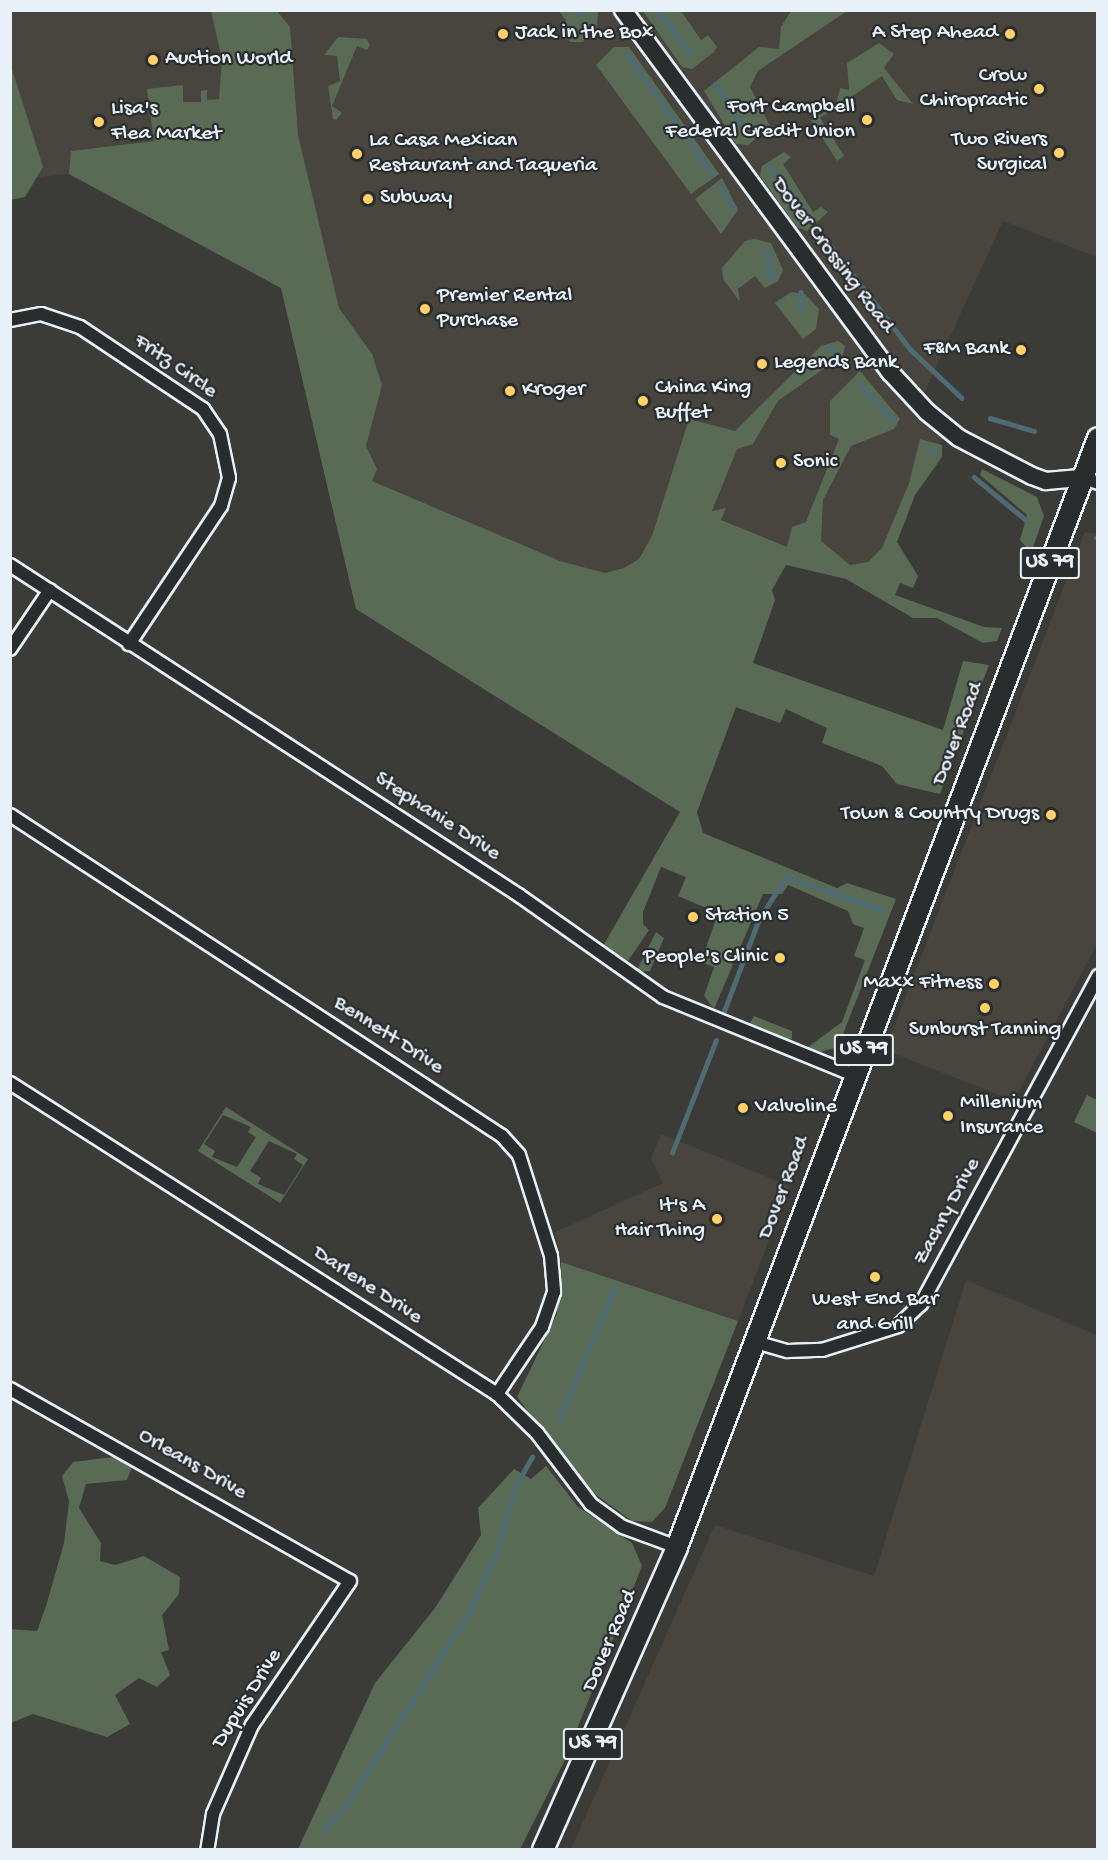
<!DOCTYPE html>
<style>
body{margin:0}
#map{position:relative;width:1108px;height:1860px;overflow:hidden;background:#3b3b37;font-family:"Gochi Hand",sans-serif}
div>[style]{position:absolute}
.built>*{inset:0;background:#47453d}
.green>*{inset:0;background:#596b55}
.stream>*{height:4.5px;margin:-2.25px;padding:0 2.25px;transform-origin:2.25px;border-radius:2.25px;background:#4e6b72}
.roads{filter:drop-shadow(2px 0 #e8f1f8) drop-shadow(-2px 0 #e8f1f8) drop-shadow(0 2px #e8f1f8) drop-shadow(0 -2px #e8f1f8)}
.street>*{height:12px;margin:-6px;padding:0 6px;transform-origin:6px;border-radius:6px;background:#2a2d2e}
.secondary>*{height:16px;margin:-8px;padding:0 8px;transform-origin:8px;border-radius:8px;background:#2a2d2e}
.primary>*{height:20px;margin:-10px;padding:0 10px;transform-origin:10px;border-radius:10px;background:#2a2d2e}
.dots>*{width:16px;height:16px;translate:-50% -50%;box-sizing:border-box;border:3px solid #2a2d2e;border-radius:50%}
span{translate:-50% -50%;white-space:nowrap;text-align:center;line-height:1.15;-webkit-text-stroke:4.5px #2a2d2e;paint-order:stroke}
.shield-label span{padding:2px 4px;background:#2a2d2e;border:2px solid;border-radius:4px;-webkit-text-stroke-width:0}
.shield-label{font-size:21px;color:#e8f1f8;font-weight:700}
.poi-label{font-size:22px;color:#e8f1f8}
.left{translate:0 -50%;text-align:left}
.right{translate:-100% -50%;text-align:right}
.street-label{font-size:22px;color:#e8f1f8}
.frame{position:absolute;inset:0;border:12px solid #e8f1f8;pointer-events:none}
</style>
<div id="map">
<div class="built">
<div style="clip-path:polygon(10px 11px,1097px 11px,1097px 257px,1003px 221px,917px 409px,946px 434px,913px 485px,874px 585px,787px 548px,356px 609px,281px 288px,69px 174px,11px 180px)"></div>
<div style="clip-path:polygon(1085px 532px,1098px 534px,1097px 944px,1014px 1101px,885px 1050px)"></div>
<div style="clip-path:polygon(661px 1134px,790px 1186px,738px 1321px,561px 1262px,555px 1232px,663px 1183px,651px 1159px)"></div>
<div style="clip-path:polygon(966px 1280px,1097px 1335px,1097px 1849px,571px 1849px,715px 1525px,874px 1576px)"></div>
</div>
<div class="green">
<div style="clip-path:polygon(211px 11px,277px 11px,290px 27px,298px 135px,339px 308px,372px 354px,382px 385px,366px 446px,377px 469px,372px 481px,560px 561px,605px 573px,624px 568px,639px 559px,652px 536px,689px 419px,735px 431px,821px 346px,838px 341px,845px 346px,843px 355px,778px 401px,753px 444px,737px 449px,712px 511px,726px 508px,721px 520px,787px 547px,792px 527px,806px 522px,839px 439px,830px 435px,830px 401px,860px 371px,900px 419px,894px 429px,851px 446px,823px 500px,821px 541px,850px 565px,868px 562px,882px 548px,909px 483px,920px 439px,942px 445px,942px 457px,915px 495px,897px 542px,918px 576px,913px 588px,900px 583px,895px 595px,984px 627px,1002px 628px,997px 641px,983px 643px,937px 618px,913px 618px,846px 579px,786px 565px,772px 590px,775px 600px,753px 663px,943px 730px,963px 661px,989px 665px,940px 794px,897px 784px,882px 766px,822px 743px,827px 728px,786px 709px,780px 723px,736px 707px,697px 812px,703px 833px,837px 888px,847px 883px,896px 899px,838px 1047px,820px 1052px,808px 1047px,842px 1022px,865px 960px,854px 956px,864px 928px,853px 924px,848px 911px,788px 885px,782px 894px,763px 894px,714px 1009px,704px 996px,714px 967px,701px 962px,718px 913px,678px 896px,686px 877px,661px 867px,643px 912px,643px 924px,649px 930px,628px 961px,603px 946px,680px 812px,356px 609px,281px 288px,69px 174px,71px 151px,154px 141px,147px 89px,183px 85px,183px 102px,201px 102px,201px 91px,207px 90px,207px 100px,219px 99px,222px 60px)"></div>
<div style="clip-path:polygon(559px 11px,598px 11px,597px 26px,583px 42px,571px 42px,561px 36px,566px 20px)"></div>
<div style="clip-path:polygon(643px 11px,681px 11px,701px 40px,708px 35px,717px 47px,714px 52px,692px 69px,682px 67px)"></div>
<div style="clip-path:polygon(791px 11px,847px 11px,758px 71px,750px 87px,770px 126px,748px 145px,736px 144px,704px 91px,759px 47px,779px 49px,781px 27px)"></div>
<div style="clip-path:polygon(338px 37px,367px 39px,370px 45px,367px 50px,357px 46px,332px 106px,342px 113px,336px 120px,333px 119px,328px 86px,340px 81px,337px 56px,324px 55px)"></div>
<div style="clip-path:polygon(879px 43px,894px 54px,884px 68px,913px 104px,897px 100px,882px 76px,820px 118px,844px 156px,837px 161px,811px 120px,836px 105px,840px 88px,849px 90px,847px 63px)"></div>
<div style="clip-path:polygon(614px 47px,629px 47px,719px 174px,691px 194px,596px 65px)"></div>
<div style="clip-path:polygon(11px 66px,43px 167px,25px 197px,11px 200px)"></div>
<div style="clip-path:polygon(784px 152px,791px 157px,783px 164px,813px 212px,821px 207px,828px 212px,807px 231px,797px 227px,760px 176px,762px 166px)"></div>
<div style="clip-path:polygon(722px 178px,738px 210px,721px 234px,695px 199px)"></div>
<div style="clip-path:polygon(754px 239px,771px 243px,783px 270px,778px 281px,765px 288px,755px 276px,738px 289px,740px 302px,723px 279px,722px 268px,745px 241px)"></div>
<div style="clip-path:polygon(791px 292px,805px 294px,819px 309px,816px 329px,803px 339px,775px 303px)"></div>
<div style="clip-path:polygon(982px 469px,1037px 497px,1044px 516px,1031px 553px,1020px 540px,1027px 515px,980px 475px)"></div>
<div style="clip-path:polygon(656px 932px,664px 938px,650px 971px,636px 972px)"></div>
<div style="clip-path:polygon(754px 1016px,792px 1031px,792px 1039px,787px 1041px,748px 1026px)"></div>
<div style="clip-path:polygon(1087px 1095px,1097px 1100px,1097px 1133px,1074px 1122px)"></div>
<div style="clip-path:polygon(evenodd,226px 1107px,308px 1159px,280px 1203px,198px 1151px,226px 1107px,223px 1115px,251px 1127px,248px 1132px,256px 1137px,237px 1167px,212px 1157px,215px 1151px,204px 1144px,223px 1115px,226px 1107px,269px 1141px,297px 1154px,294px 1159px,303px 1165px,284px 1195px,258px 1184px,261px 1178px,250px 1171px,269px 1141px)"></div>
<div style="clip-path:polygon(561px 1262px,738px 1321px,665px 1508px,652px 1522px,632px 1521px,588px 1489px,517px 1397px,557px 1314px)"></div>
<div style="clip-path:polygon(121px 1456px,134px 1462px,127px 1480px,86px 1484px,79px 1508px,101px 1543px,100px 1561px,115px 1565px,144px 1556px,180px 1577px,179px 1594px,162px 1615px,169px 1650px,161px 1652px,170px 1675px,157px 1687px,139px 1678px,115px 1695px,130px 1724px,107px 1737px,33px 1714px,11px 1723px,11px 1629px,37px 1631px,46px 1606px,64px 1543px,69px 1501px,62px 1476px,73px 1462px)"></div>
<div style="clip-path:polygon(546px 1466px,578px 1507px,632px 1543px,642px 1566px,563px 1764px,520px 1849px,298px 1849px,375px 1683px,435px 1608px,481px 1535px,478px 1508px,514px 1469px,531px 1479px)"></div>
</div>
<div class="stream">
<div style="left:575px;top:10px;width:9px;rotate:32deg"></div>
<div style="left:658px;top:10px;width:53px;rotate:52.7deg"></div>
<div style="left:627px;top:54px;width:148px;rotate:54.4deg"></div>
<div style="left:715px;top:84px;width:55px;rotate:56.9deg"></div>
<div style="left:769px;top:167px;width:62px;rotate:50.2deg"></div>
<div style="left:720px;top:186px;width:25px;rotate:56deg"></div>
<div style="left:830px;top:245px;width:131px;rotate:52.4deg"></div>
<div style="left:910px;top:349px;width:71px;rotate:43.3deg"></div>
<div style="left:768px;top:252px;width:23px;rotate:80deg"></div>
<div style="left:766px;top:271px;width:10px;rotate:37deg"></div>
<div style="left:801px;top:292px;width:18px;rotate:90deg"></div>
<div style="left:830px;top:347px;width:8px;rotate:50deg"></div>
<div style="left:859px;top:383px;width:50px;rotate:47.4deg"></div>
<div style="left:990px;top:418px;width:46px;rotate:16.5deg"></div>
<div style="left:930px;top:451px;width:7px;rotate:27deg"></div>
<div style="left:974px;top:477px;width:67px;rotate:39.6deg"></div>
<div style="left:1096px;top:538px;width:2px"></div>
<div style="left:724px;top:1011px;width:98px;rotate:-69.2deg"></div>
<div style="left:759px;top:919px;width:50px;rotate:-57.3deg"></div>
<div style="left:786px;top:877px;width:102px;rotate:18.8deg"></div>
<div style="left:672px;top:1153px;width:121px;rotate:-68.7deg"></div>
<div style="left:559px;top:1420px;width:144px;rotate:-67.2deg"></div>
<div style="left:323px;top:1830px;width:35px;rotate:-47deg"></div>
<div style="left:347px;top:1804px;width:229px;rotate:-57.5deg"></div>
<div style="left:470px;top:1611px;width:63px;rotate:-65.5deg"></div>
<div style="left:496px;top:1554px;width:74px;rotate:-73.5deg"></div>
<div style="left:517px;top:1483px;width:30px;rotate:-60deg"></div>
</div>
<div class="roads">
<div class="street">
<div style="left:10px;top:320px;width:32px;rotate:-11deg"></div>
<div style="left:41px;top:314px;width:41px;rotate:18.4deg"></div>
<div style="left:80px;top:327px;width:148px;rotate:33.7deg"></div>
<div style="left:203px;top:409px;width:30px;rotate:56deg"></div>
<div style="left:220px;top:434px;width:45px;rotate:78.4deg"></div>
<div style="left:229px;top:478px;width:29px;rotate:106deg"></div>
<div style="left:221px;top:506px;width:166px;rotate:123.7deg"></div>
<div style="left:1083px;top:478px;width:16px;rotate:18deg"></div>
<div style="left:10px;top:565px;width:608px;rotate:32.98deg"></div>
<div style="left:520px;top:896px;width:175px;rotate:35.2deg"></div>
<div style="left:663px;top:997px;width:206px;rotate:22.2deg"></div>
<div style="left:10px;top:649px;width:71px;rotate:-55.9deg"></div>
<div style="left:10px;top:815px;width:587px;rotate:33.12deg"></div>
<div style="left:502px;top:1136px;width:25px;rotate:48deg"></div>
<div style="left:519px;top:1155px;width:106px;rotate:72.4deg"></div>
<div style="left:551px;top:1256px;width:36px;rotate:85deg"></div>
<div style="left:554px;top:1292px;width:37px;rotate:109deg"></div>
<div style="left:542px;top:1327px;width:81px;rotate:123.9deg"></div>
<div style="left:10px;top:1083px;width:578px;rotate:32.56deg"></div>
<div style="left:497px;top:1394px;width:56px;rotate:44.3deg"></div>
<div style="left:537px;top:1433px;width:89px;rotate:52.7deg"></div>
<div style="left:591px;top:1504px;width:39px;rotate:36deg"></div>
<div style="left:623px;top:1527px;width:58px;rotate:20.3deg"></div>
<div style="left:752px;top:1341px;width:37px;rotate:16deg"></div>
<div style="left:788px;top:1351px;width:34px;rotate:-2deg"></div>
<div style="left:822px;top:1350px;width:80px;rotate:-17.5deg"></div>
<div style="left:898px;top:1326px;width:32px;rotate:-44deg"></div>
<div style="left:921px;top:1304px;width:373px;rotate:-61.6deg"></div>
<div style="left:10px;top:1389px;width:390px;rotate:29.5deg"></div>
<div style="left:350px;top:1581px;width:174px;rotate:124.2deg"></div>
<div style="left:252px;top:1725px;width:97px;rotate:113.7deg"></div>
<div style="left:213px;top:1814px;width:36px;rotate:99deg"></div>
</div>
<div class="secondary">
<div style="left:623px;top:10px;width:450px;rotate:53.6deg"></div>
<div style="left:890px;top:372px;width:54px;rotate:47.2deg"></div>
<div style="left:927px;top:412px;width:41px;rotate:39.1deg"></div>
<div style="left:959px;top:438px;width:82px;rotate:27.5deg"></div>
<div style="left:1032px;top:476px;width:15px;rotate:20deg"></div>
<div style="left:1046px;top:481px;width:37px;rotate:-5deg"></div>
</div>
<div class="primary">
<div style="left:543px;top:1850px;width:331px;rotate:-66.1deg"></div>
<div style="left:677px;top:1547px;width:1186px;rotate:-69.21deg"></div>
</div>
</div>
<div class="dots">
<div style="left:503px;top:34px;background:#ffd166"></div>
<div style="left:1010px;top:34px;background:#ffd166"></div>
<div style="left:153px;top:60px;background:#ffd166"></div>
<div style="left:1039px;top:89px;background:#ffd166"></div>
<div style="left:867px;top:120px;background:#ffd166"></div>
<div style="left:99px;top:122px;background:#ffd166"></div>
<div style="left:1059px;top:153px;background:#ffd166"></div>
<div style="left:357px;top:154px;background:#ffd166"></div>
<div style="left:368px;top:199px;background:#ffd166"></div>
<div style="left:425px;top:309px;background:#ffd166"></div>
<div style="left:1021px;top:350px;background:#ffd166"></div>
<div style="left:762px;top:364px;background:#ffd166"></div>
<div style="left:510px;top:391px;background:#ffd166"></div>
<div style="left:643px;top:401px;background:#ffd166"></div>
<div style="left:781px;top:463px;background:#ffd166"></div>
<div style="left:1051px;top:815px;background:#ffd166"></div>
<div style="left:693px;top:917px;background:#ffd166"></div>
<div style="left:780px;top:958px;background:#ffd166"></div>
<div style="left:994px;top:984px;background:#ffd166"></div>
<div style="left:985px;top:1008px;background:#ffd166"></div>
<div style="left:743px;top:1108px;background:#ffd166"></div>
<div style="left:948px;top:1116px;background:#ffd166"></div>
<div style="left:717px;top:1219px;background:#ffd166"></div>
<div style="left:875px;top:1277px;background:#ffd166"></div>
</div>
<div class="shield-label">
<span style="left:1050px;top:563px">US 79</span>
<span style="left:864px;top:1050px">US 79</span>
<span style="left:593px;top:1744px">US 79</span>
</div>
<div class="poi-label">
<span class="left" style="left:515px;top:34px">Jack in the Box</span>
<span class="right" style="left:998px;top:34px">A Step Ahead</span>
<span class="left" style="left:165px;top:60px">Auction World</span>
<span class="right" style="left:1027px;top:89px">Crow<br>Chiropractic</span>
<span class="right" style="left:855px;top:120px">Fort Campbell<br>Federal Credit Union</span>
<span class="left" style="left:111px;top:122px">Lisa's<br>Flea Market</span>
<span class="right" style="left:1047px;top:153px">Two Rivers<br>Surgical</span>
<span class="left" style="left:369px;top:154px">La Casa Mexican<br>Restaurant and Taqueria</span>
<span class="left" style="left:380px;top:199px">Subway</span>
<span class="left" style="left:437px;top:309px">Premier Rental<br>Purchase</span>
<span class="right" style="left:1009px;top:350px">F&amp;M Bank</span>
<span class="left" style="left:774px;top:364px">Legends Bank</span>
<span class="left" style="left:655px;top:401px">China King<br>Buffet</span>
<span class="left" style="left:522px;top:391px">Kroger</span>
<span class="left" style="left:793px;top:463px">Sonic</span>
<span class="right" style="left:1039px;top:815px">Town &amp; Country Drugs</span>
<span class="left" style="left:705px;top:917px">Station 5</span>
<span class="right" style="left:768px;top:958px">People's Clinic</span>
<span class="right" style="left:982px;top:984px">Maxx Fitness</span>
<span style="left:985px;top:1031px">Sunburst Tanning</span>
<span class="left" style="left:960px;top:1116px">Millenium<br>Insurance</span>
<span class="left" style="left:755px;top:1108px">Valvoline</span>
<span class="right" style="left:705px;top:1219px">It's A<br>Hair Thing</span>
<span style="left:875px;top:1313px">West End Bar<br>and Grill</span>
</div>
<div class="street-label">
<span style="left:832px;top:256px;rotate:53deg">Dover Crossing Road</span>
<span style="left:175px;top:367px;rotate:35deg">Fritz Circle</span>
<span style="left:959px;top:734px;rotate:-69deg">Dover Road</span>
<span style="left:437px;top:817px;rotate:33deg">Stephanie Drive</span>
<span style="left:388px;top:1036px;rotate:33deg">Bennett Drive</span>
<span style="left:785px;top:1188px;rotate:-69deg">Dover Road</span>
<span style="left:948px;top:1212px;rotate:-62deg">Zachry Drive</span>
<span style="left:367px;top:1286px;rotate:33deg">Darlene Drive</span>
<span style="left:192px;top:1465px;rotate:30deg">Orleans Drive</span>
<span style="left:611px;top:1641px;rotate:-67deg">Dover Road</span>
<span style="left:248px;top:1699px;rotate:-58deg">Dupuis Drive</span>
</div>
<div class="frame"></div>
</div>
